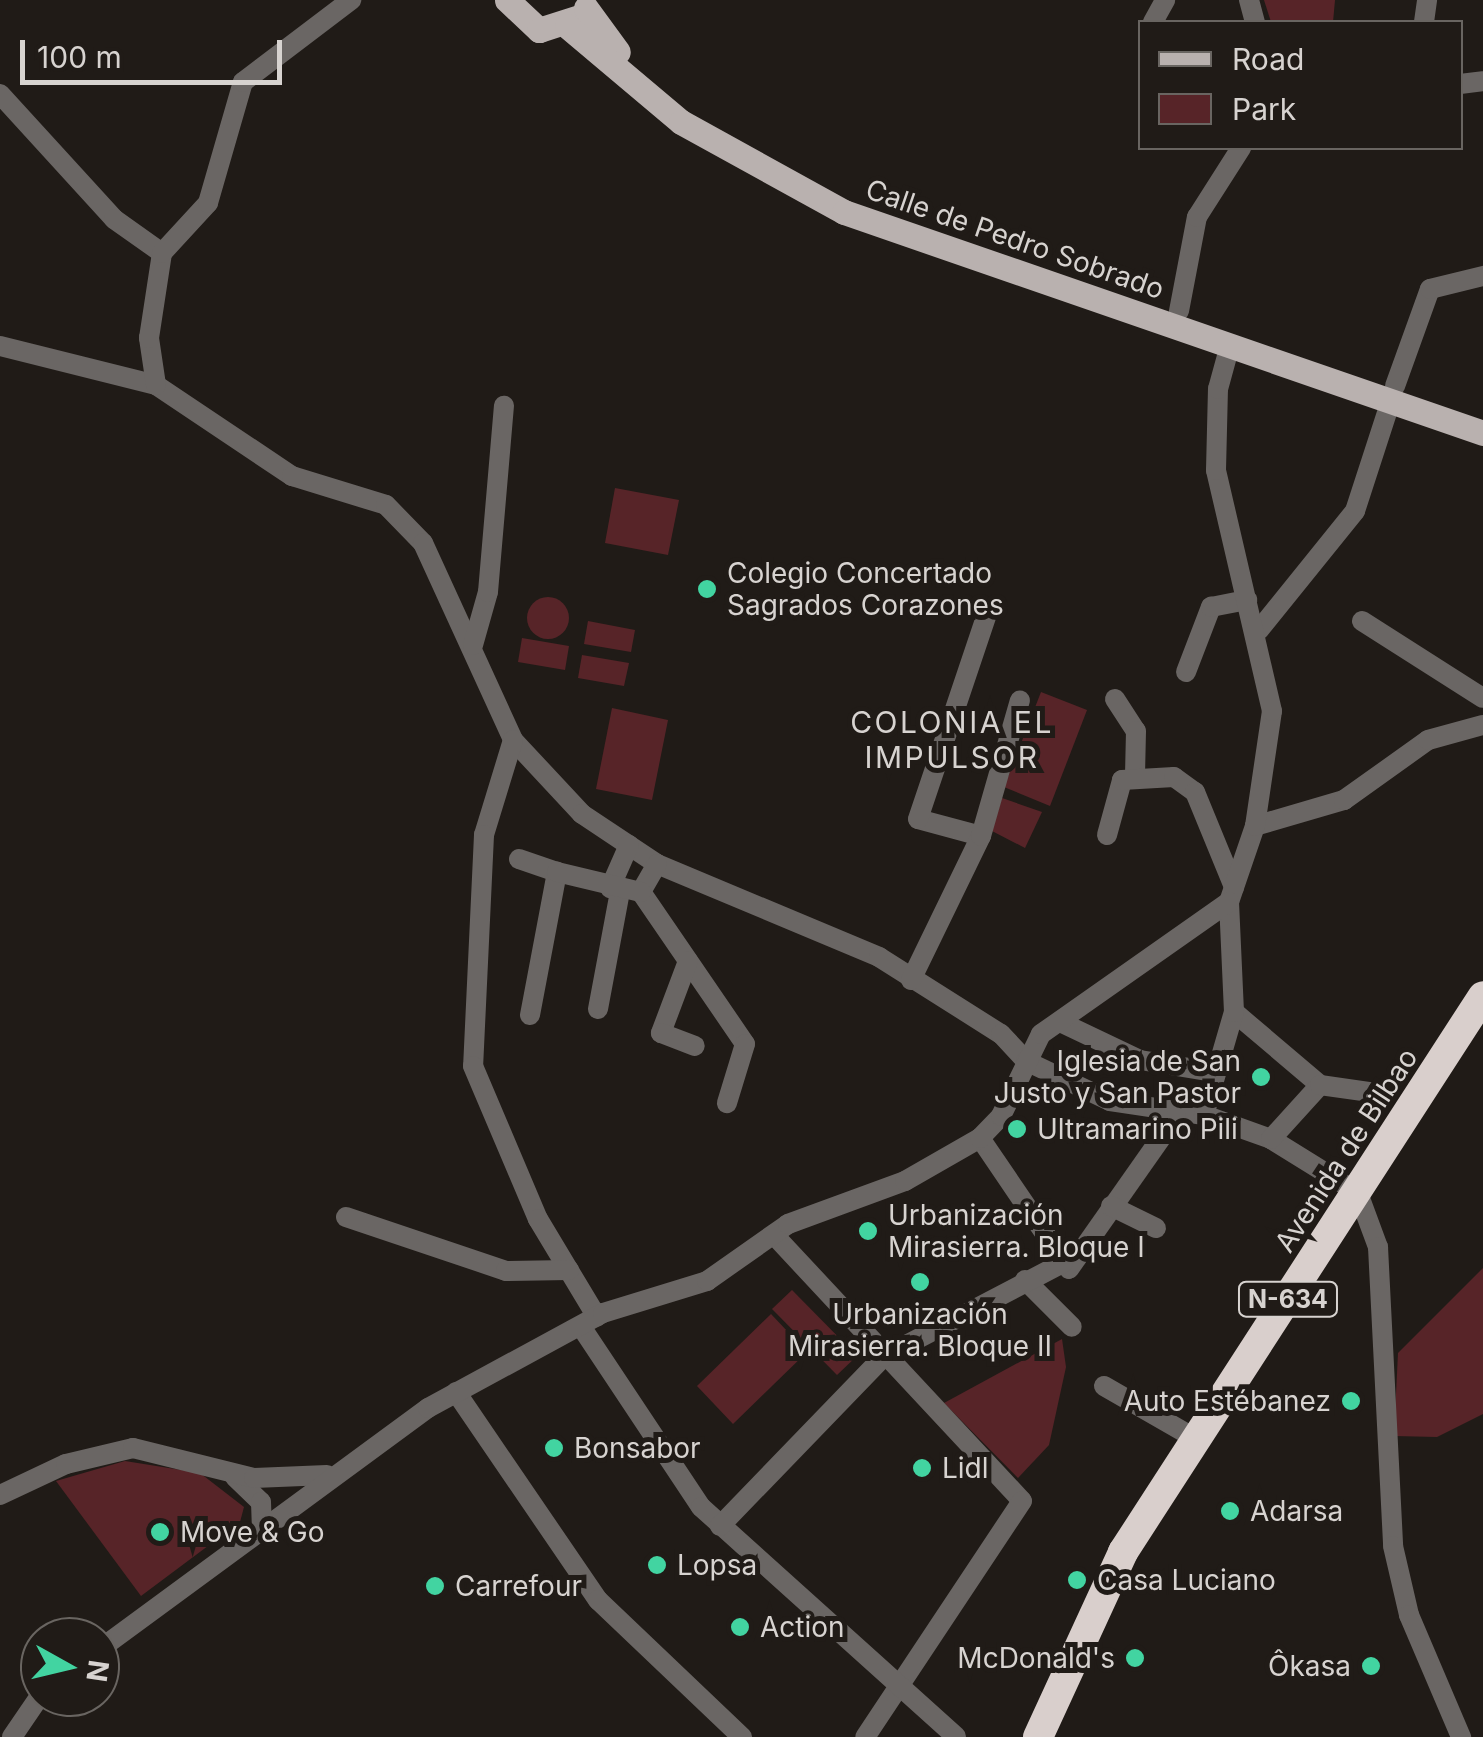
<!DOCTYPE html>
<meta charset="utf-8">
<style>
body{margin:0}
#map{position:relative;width:1483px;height:1737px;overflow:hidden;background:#201b17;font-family:Inter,sans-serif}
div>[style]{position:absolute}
.green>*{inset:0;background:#572428}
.round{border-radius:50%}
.minor>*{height:20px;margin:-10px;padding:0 10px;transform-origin:10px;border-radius:10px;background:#6a6664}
.major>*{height:25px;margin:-12.5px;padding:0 12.5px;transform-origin:12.5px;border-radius:12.5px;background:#b9b1af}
.highway>*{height:30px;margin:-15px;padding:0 15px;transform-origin:15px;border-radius:15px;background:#d9cfcc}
.dots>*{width:28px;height:28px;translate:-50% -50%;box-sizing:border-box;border:5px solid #201b17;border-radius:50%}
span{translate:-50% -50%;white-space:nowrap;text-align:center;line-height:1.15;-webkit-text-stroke:10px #201b17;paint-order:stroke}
.shield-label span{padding:2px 8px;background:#201b17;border:2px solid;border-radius:8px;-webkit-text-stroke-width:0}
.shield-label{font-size:25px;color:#d7d3d0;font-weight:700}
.street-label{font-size:28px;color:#d7d3d0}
.poi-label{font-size:28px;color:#d7d3d0}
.left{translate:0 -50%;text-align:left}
.right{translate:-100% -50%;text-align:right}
.neighbourhood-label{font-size:30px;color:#d7d3d0;letter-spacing:2.5px}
.legend{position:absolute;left:1138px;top:20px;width:325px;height:130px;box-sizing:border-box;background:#201b17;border:2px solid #696561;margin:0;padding:12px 18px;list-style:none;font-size:30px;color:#d7d3d0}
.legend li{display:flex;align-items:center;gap:20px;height:50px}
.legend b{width:50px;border:2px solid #696561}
.north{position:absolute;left:20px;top:1617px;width:100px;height:100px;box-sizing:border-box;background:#201b17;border:2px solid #696561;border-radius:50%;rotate:98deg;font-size:28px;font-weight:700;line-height:40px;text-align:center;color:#d7d3d0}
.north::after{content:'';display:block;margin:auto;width:35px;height:45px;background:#42d4a1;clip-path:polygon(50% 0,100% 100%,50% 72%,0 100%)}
.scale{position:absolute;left:20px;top:40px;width:262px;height:45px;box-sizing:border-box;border:5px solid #d7d3d0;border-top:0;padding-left:12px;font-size:30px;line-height:35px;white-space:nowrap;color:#d7d3d0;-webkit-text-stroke:8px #201b17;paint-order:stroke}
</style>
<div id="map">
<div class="green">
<div style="clip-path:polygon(1264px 0,1335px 0,1333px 22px,1271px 22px)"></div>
<div style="clip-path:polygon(615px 488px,679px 500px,668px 555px,605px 543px)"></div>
<div class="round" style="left:527px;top:597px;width:42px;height:42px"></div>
<div style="clip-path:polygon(588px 621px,635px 630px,631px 652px,584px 644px)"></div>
<div style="clip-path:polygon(522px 638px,569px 646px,565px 670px,518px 662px)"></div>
<div style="clip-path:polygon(582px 655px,629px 663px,624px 686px,578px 678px)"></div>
<div style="clip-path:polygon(1041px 692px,1087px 710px,1050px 806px,1004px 787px)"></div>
<div style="clip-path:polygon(612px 708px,668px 720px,652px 800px,596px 789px)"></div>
<div style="clip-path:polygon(1002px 798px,1042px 812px,1025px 848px,992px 831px)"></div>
<div style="clip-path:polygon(1483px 1268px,1483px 1414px,1437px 1437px,1394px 1436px,1398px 1353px)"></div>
<div style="clip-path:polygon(792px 1290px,857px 1356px,837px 1375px,772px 1309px)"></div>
<div style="clip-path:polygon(771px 1314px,807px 1352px,733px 1424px,697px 1386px)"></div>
<div style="clip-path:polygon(1062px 1339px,1066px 1367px,1049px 1445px,1018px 1478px,944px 1403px)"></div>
<div style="clip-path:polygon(125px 1461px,200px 1473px,244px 1507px,240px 1522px,141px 1596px,56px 1481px)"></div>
</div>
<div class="minor">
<div style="left:1249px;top:0;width:23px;rotate:75deg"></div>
<div style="left:1153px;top:22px;width:25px;rotate:-61deg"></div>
<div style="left:1424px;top:22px;width:22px;rotate:-82deg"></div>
<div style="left:1460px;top:84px;width:23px;rotate:-7deg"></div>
<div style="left:0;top:94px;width:169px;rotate:47.6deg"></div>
<div style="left:114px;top:219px;width:59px;rotate:35.3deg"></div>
<div style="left:1179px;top:311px;width:96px;rotate:-79.2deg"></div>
<div style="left:1197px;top:217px;width:82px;rotate:-57.5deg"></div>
<div style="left:0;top:346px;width:161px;rotate:14deg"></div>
<div style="left:156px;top:385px;width:164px;rotate:33.8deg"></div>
<div style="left:292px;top:476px;width:98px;rotate:17.1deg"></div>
<div style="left:386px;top:505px;width:53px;rotate:45.8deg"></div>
<div style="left:423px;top:543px;width:217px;rotate:65.4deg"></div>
<div style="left:513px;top:740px;width:101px;rotate:47deg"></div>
<div style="left:582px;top:814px;width:90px;rotate:33.7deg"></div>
<div style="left:657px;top:864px;width:241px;rotate:22.7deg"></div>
<div style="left:879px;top:957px;width:144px;rotate:32.3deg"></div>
<div style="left:1001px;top:1034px;width:37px;rotate:47deg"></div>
<div style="left:1026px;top:1061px;width:93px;rotate:25.5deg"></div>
<div style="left:1110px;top:1101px;width:95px;rotate:8.5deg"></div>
<div style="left:1204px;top:1115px;width:71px;rotate:19.7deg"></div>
<div style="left:1271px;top:1139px;width:102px;rotate:31.8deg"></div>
<div style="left:1358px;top:1193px;width:58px;rotate:69.7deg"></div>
<div style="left:1378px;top:1247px;width:299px;rotate:87.1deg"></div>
<div style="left:1393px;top:1546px;width:71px;rotate:76.9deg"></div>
<div style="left:1409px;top:1615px;width:133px;rotate:66.9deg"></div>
<div style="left:156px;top:385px;width:48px;rotate:-98.5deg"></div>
<div style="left:149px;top:338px;width:86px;rotate:-81.3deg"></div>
<div style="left:162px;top:253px;width:68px;rotate:-47.4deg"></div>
<div style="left:208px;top:203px;width:126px;rotate:-73.9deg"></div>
<div style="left:243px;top:82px;width:136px;rotate:-37.2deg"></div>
<div style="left:1395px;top:386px;width:103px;rotate:-70.2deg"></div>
<div style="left:1430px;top:289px;width:55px;rotate:-13.8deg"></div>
<div style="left:1362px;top:621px;width:143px;rotate:32.5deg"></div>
<div style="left:1259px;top:630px;width:153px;rotate:-51.1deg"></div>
<div style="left:1355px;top:511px;width:117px;rotate:-72deg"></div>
<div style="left:473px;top:645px;width:55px;rotate:-74.2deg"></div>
<div style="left:488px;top:592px;width:187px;rotate:-85.1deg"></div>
<div style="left:1186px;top:672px;width:70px;rotate:-69deg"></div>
<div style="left:1211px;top:607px;width:37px;rotate:-11deg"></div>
<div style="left:1115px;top:699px;width:38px;rotate:57deg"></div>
<div style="left:1136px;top:731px;width:43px;rotate:91.3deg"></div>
<div style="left:513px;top:740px;width:99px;rotate:107deg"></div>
<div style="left:484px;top:835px;width:231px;rotate:92.7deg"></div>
<div style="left:473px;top:1066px;width:166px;rotate:67deg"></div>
<div style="left:538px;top:1219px;width:114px;rotate:59deg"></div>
<div style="left:1255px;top:826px;width:93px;rotate:-16.3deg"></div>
<div style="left:1344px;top:800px;width:103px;rotate:-35.5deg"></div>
<div style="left:1428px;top:740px;width:57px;rotate:-15.3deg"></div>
<div style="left:1107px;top:835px;width:57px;rotate:-74.7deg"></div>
<div style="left:1122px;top:780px;width:52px;rotate:-3.3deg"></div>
<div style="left:1174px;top:777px;width:26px;rotate:36deg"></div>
<div style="left:1195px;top:792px;width:103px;rotate:67.7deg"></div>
<div style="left:981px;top:836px;width:65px;rotate:-164.9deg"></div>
<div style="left:918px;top:819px;width:216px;rotate:-71.4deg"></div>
<div style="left:519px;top:859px;width:40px;rotate:18.9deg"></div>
<div style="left:657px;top:864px;width:32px;rotate:120deg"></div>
<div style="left:641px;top:892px;width:184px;rotate:55.6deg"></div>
<div style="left:745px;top:1044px;width:62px;rotate:107deg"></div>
<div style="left:610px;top:888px;width:47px;rotate:-66.2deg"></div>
<div style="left:688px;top:961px;width:77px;rotate:110.6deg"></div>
<div style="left:661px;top:1033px;width:36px;rotate:21deg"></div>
<div style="left:911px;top:980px;width:160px;rotate:-64.1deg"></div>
<div style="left:981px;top:836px;width:141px;rotate:-74deg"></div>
<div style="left:598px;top:1009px;width:119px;rotate:-79.4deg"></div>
<div style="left:1234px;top:1012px;width:113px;rotate:40.3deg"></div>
<div style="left:1320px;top:1085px;width:73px;rotate:132.2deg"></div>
<div style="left:530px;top:1015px;width:146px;rotate:-79.3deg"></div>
<div style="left:557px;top:872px;width:86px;rotate:13.4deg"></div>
<div style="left:1060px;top:1022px;width:89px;rotate:25.4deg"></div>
<div style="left:1140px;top:1060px;width:74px;rotate:9.3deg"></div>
<div style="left:1320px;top:1085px;width:65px;rotate:8deg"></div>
<div style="left:1204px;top:1115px;width:107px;rotate:-73.8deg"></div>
<div style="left:1234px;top:1012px;width:110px;rotate:-92.6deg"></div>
<div style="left:1229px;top:902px;width:80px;rotate:-71.1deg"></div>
<div style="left:1255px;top:826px;width:116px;rotate:-81.6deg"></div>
<div style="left:1272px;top:711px;width:247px;rotate:-103.1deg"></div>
<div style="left:1216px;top:470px;width:81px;rotate:-88.6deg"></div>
<div style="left:1218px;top:389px;width:46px;rotate:-74.7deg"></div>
<div style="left:980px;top:1138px;width:158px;rotate:55.8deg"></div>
<div style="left:1069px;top:1269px;width:186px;rotate:-54.9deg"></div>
<div style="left:1111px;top:1206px;width:50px;rotate:26.1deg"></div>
<div style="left:346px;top:1217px;width:169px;rotate:18.6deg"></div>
<div style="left:506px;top:1271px;width:63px;rotate:-0.9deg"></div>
<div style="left:775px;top:1236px;width:362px;rotate:47deg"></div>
<div style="left:1022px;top:1501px;width:283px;rotate:123.6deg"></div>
<div style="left:1025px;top:1280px;width:66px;rotate:45deg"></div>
<div style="left:582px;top:1328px;width:215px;rotate:56.4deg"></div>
<div style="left:701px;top:1507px;width:343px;rotate:42deg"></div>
<div style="left:1104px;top:1386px;width:106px;rotate:29.9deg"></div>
<div style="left:456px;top:1392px;width:252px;rotate:55.7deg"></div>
<div style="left:598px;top:1600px;width:199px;rotate:43.6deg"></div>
<div style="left:235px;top:1477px;width:36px;rotate:44deg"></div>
<div style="left:261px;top:1502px;width:25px;rotate:88deg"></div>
<div style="left:0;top:1495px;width:73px;rotate:-25.2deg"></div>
<div style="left:66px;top:1464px;width:69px;rotate:-13.4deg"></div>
<div style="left:133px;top:1448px;width:125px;rotate:13.9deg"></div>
<div style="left:254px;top:1478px;width:73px;rotate:-2.4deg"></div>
<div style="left:720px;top:1526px;width:235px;rotate:-46deg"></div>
<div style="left:883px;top:1357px;width:203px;rotate:-27.6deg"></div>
<div style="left:100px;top:1649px;width:407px;rotate:-36.3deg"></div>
<div style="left:428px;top:1408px;width:199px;rotate:-28.5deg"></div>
<div style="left:603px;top:1313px;width:109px;rotate:-17.1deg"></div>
<div style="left:707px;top:1281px;width:99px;rotate:-35.1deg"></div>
<div style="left:788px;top:1224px;width:125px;rotate:-20.2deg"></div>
<div style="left:905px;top:1181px;width:86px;rotate:-29.8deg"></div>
<div style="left:980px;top:1138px;width:30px;rotate:-46deg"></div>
<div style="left:1001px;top:1116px;width:91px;rotate:-64deg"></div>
<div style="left:1041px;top:1034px;width:230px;rotate:-35.1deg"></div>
<div style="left:12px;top:1737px;width:50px;rotate:-55.7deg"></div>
</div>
<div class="major">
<div style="left:507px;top:0;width:44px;rotate:43.2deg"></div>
<div style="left:539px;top:30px;width:42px;rotate:-18deg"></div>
<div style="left:586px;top:8px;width:54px;rotate:54deg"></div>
<div style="left:567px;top:26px;width:149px;rotate:40.1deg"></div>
<div style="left:681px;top:122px;width:186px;rotate:28.9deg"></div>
<div style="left:844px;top:212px;width:676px;rotate:19.08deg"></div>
</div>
<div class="highway">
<div style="left:1038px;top:1737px;width:204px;rotate:-65.3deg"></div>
<div style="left:1123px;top:1552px;width:662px;rotate:-57.08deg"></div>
</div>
<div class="dots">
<div style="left:707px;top:589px;background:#42d4a1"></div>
<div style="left:1261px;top:1077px;background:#42d4a1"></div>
<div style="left:1017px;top:1129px;background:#42d4a1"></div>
<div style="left:868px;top:1231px;background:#42d4a1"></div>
<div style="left:920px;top:1282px;background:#42d4a1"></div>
<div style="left:1351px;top:1401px;background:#42d4a1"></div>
<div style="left:554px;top:1448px;background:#42d4a1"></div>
<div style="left:922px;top:1468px;background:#42d4a1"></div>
<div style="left:1230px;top:1511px;background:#42d4a1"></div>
<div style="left:160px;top:1532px;background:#42d4a1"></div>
<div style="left:657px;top:1565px;background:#42d4a1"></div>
<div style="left:1077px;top:1580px;background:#42d4a1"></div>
<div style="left:435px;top:1586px;background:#42d4a1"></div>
<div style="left:740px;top:1627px;background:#42d4a1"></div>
<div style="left:1135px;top:1658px;background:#42d4a1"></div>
<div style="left:1371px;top:1666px;background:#42d4a1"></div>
</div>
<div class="shield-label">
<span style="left:1288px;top:1299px">N-634</span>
</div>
<div class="street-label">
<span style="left:1015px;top:239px;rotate:19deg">Calle de Pedro Sobrado</span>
<span style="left:1346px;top:1150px;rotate:-57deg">Avenida de Bilbao</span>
</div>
<div class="poi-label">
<span class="left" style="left:727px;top:589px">Colegio Concertado<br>Sagrados Corazones</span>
<span class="right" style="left:1241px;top:1077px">Iglesia de San<br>Justo y San Pastor</span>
<span class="left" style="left:1037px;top:1129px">Ultramarino Pili</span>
<span class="left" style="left:888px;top:1231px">Urbanización<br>Mirasierra. Bloque I</span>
<span style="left:920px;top:1330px">Urbanización<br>Mirasierra. Bloque II</span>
<span class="right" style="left:1331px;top:1401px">Auto Estébanez</span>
<span class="left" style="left:574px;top:1448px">Bonsabor</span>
<span class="left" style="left:942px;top:1468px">Lidl</span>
<span class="left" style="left:1250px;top:1511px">Adarsa</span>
<span class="left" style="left:180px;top:1532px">Move &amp; Go</span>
<span class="left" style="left:677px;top:1565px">Lopsa</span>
<span class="left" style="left:1097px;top:1580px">Casa Luciano</span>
<span class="left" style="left:455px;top:1586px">Carrefour</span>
<span class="left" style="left:760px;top:1627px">Action</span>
<span class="right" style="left:1115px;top:1658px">McDonald's</span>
<span class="right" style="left:1351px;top:1666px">Ôkasa</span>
</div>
<div class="neighbourhood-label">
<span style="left:952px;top:739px">COLONIA EL<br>IMPULSOR</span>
</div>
<ul class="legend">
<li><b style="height:12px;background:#b9b1af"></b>Road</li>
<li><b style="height:28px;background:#572428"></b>Park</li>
</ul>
<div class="north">N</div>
<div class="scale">100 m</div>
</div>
